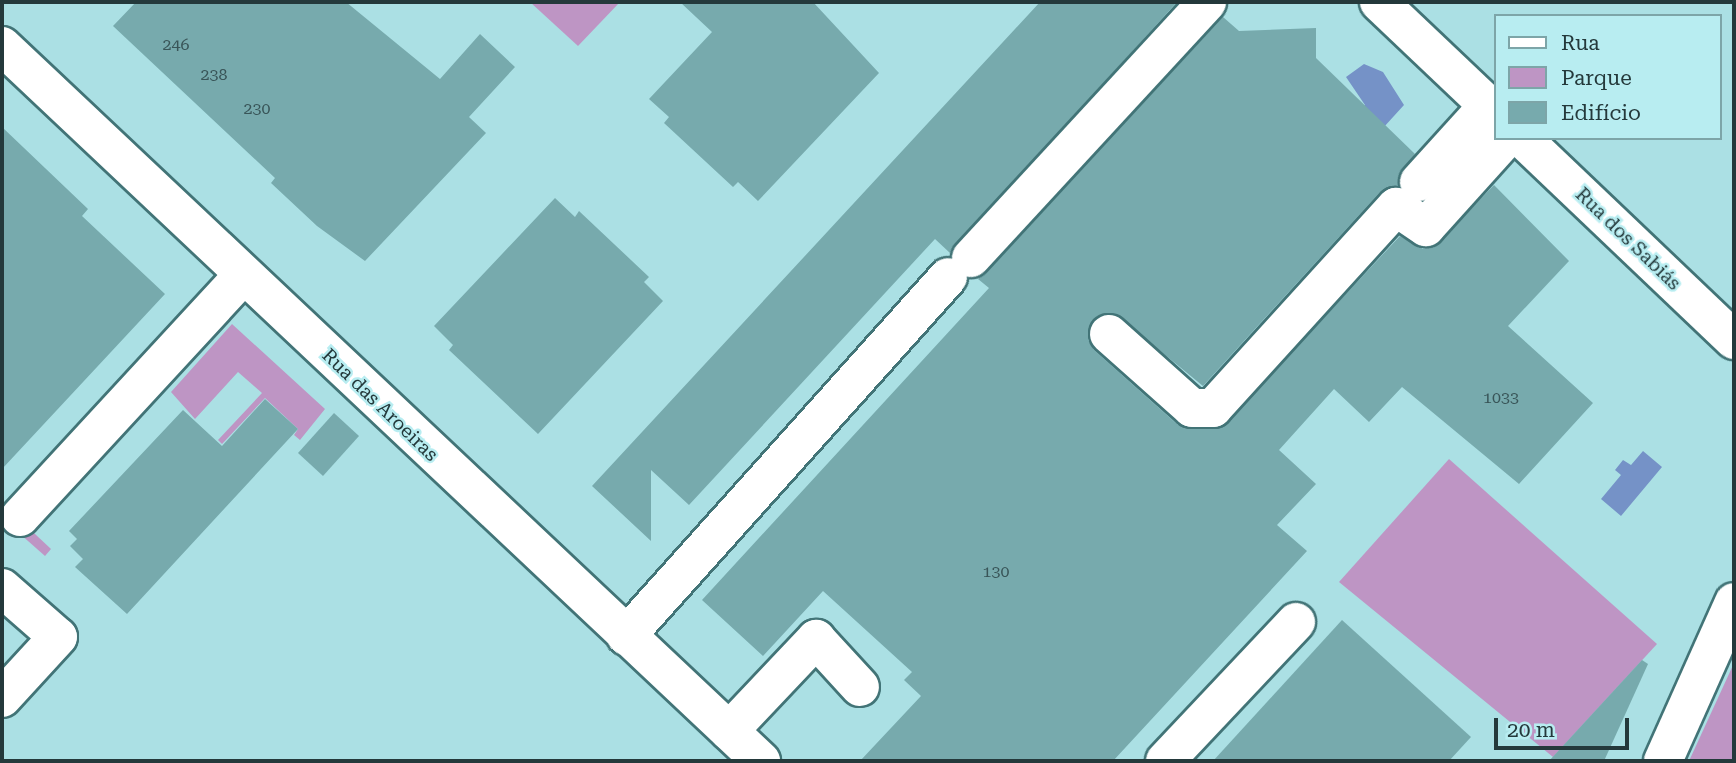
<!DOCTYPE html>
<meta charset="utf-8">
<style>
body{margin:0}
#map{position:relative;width:1736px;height:763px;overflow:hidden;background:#abe0e4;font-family:"Roboto Serif",serif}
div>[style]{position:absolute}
.green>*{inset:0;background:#be95c4}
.water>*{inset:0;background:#7592c7}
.building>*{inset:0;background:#77aaad}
.roads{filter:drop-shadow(2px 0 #427477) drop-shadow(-2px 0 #427477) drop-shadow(0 2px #427477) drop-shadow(0 -2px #427477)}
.minor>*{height:38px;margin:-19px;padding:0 19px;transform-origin:19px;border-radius:19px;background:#fff}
span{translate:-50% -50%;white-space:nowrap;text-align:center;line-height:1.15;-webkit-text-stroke:5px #b8edf1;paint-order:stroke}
.number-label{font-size:16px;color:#395558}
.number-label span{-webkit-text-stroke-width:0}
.street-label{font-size:19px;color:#24393b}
.frame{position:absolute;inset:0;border:4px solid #24393b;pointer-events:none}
.legend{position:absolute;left:1494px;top:14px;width:228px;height:126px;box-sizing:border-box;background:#b8edf1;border:2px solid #7da5a8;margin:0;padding:9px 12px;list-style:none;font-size:21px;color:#24393b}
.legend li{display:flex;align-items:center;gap:14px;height:35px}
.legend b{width:35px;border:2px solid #7da5a8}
.scale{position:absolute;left:1494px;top:718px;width:135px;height:32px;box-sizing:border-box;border:4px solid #24393b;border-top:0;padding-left:9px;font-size:21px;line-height:24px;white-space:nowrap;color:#24393b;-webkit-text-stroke:5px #b8edf1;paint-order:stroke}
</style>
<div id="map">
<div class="green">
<div style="clip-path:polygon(530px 2px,620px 2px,578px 46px)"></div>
<div style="clip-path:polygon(232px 324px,325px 409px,300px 440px,294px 435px,298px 429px,265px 398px,222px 444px,218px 440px,262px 393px,238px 372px,195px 419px,171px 392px)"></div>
<div style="clip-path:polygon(1449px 459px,1657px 644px,1553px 757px,1339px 582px)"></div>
<div style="clip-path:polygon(2px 503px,51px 549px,45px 556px,2px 518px)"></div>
<div style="clip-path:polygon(1734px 663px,1734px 761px,1689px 761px)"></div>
</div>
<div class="water">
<div style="clip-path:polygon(1364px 64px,1383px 72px,1404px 105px,1373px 139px,1352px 117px,1365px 105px,1346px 77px)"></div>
<div style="clip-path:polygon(1643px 451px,1662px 467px,1621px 516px,1601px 499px,1621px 475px,1615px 470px,1623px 460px,1631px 465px)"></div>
</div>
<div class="building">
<div style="clip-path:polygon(136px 2px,346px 2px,440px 79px,480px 34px,515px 67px,469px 117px,486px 133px,365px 261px,317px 226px,271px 183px,275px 178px,113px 26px)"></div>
<div style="clip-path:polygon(680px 2px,813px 2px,879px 73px,758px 201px,738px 182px,733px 187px,664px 123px,669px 117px,649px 99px,712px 32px)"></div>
<div style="clip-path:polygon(1040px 2px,1177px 2px,950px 253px,935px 239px,689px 505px,651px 470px,651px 541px,592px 486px)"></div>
<div style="clip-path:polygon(1223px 17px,1239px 31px,1316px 28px,1316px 58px,1415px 154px,1398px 185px,1380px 192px,1203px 386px,1114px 313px,1092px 320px,1088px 340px,1094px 350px,1178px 425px,1221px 428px,1400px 236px,1423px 249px,1434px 247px,1494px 185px,1569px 261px,1508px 326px,1593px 403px,1519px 484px,1402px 387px,1369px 422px,1334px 389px,1279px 450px,1316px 484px,1277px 525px,1307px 551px,1113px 761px,860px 761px,921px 696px,904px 680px,912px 672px,823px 591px,763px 656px,702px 600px,989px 288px,978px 279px)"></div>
<div style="clip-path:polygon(2px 127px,88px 209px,82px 216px,165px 294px,2px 469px)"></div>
<div style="clip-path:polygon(555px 198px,575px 217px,579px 211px,649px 277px,644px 282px,663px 301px,538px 434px,449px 350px,453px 345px,434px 326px)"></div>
<div style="clip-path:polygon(265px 399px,298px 429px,127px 614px,75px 567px,83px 559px,70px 546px,77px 539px,69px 531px,183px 410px,222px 446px)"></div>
<div style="clip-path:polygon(334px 413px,359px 436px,323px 476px,298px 453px)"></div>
<div style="clip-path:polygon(1342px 620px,1471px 737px,1449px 761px,1213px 761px)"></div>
<div style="clip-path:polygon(1642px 660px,1648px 664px,1604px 761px,1549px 761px)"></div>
</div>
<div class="roads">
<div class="minor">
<div style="left:1379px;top:2px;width:161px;rotate:43.5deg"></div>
<div style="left:2px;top:46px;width:1043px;rotate:43.29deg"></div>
<div style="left:1522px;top:138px;width:293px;rotate:43.6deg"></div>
<div style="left:1419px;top:182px;width:103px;rotate:-47.8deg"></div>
<div style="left:971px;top:258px;width:348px;rotate:-47.3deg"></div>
<div style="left:1109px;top:334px;width:111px;rotate:41.7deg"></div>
<div style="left:1192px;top:408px;width:21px"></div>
<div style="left:1213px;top:408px;width:272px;rotate:-47.7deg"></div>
<div style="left:1396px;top:207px;width:36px;rotate:34deg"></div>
<div style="left:1426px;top:227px;width:120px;rotate:-48deg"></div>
<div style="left:20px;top:517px;width:329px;rotate:-47.3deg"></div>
<div style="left:2px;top:588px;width:74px;rotate:41.2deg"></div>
<div style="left:58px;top:637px;width:83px;rotate:132.6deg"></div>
<div style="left:626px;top:636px;width:482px;rotate:-48.1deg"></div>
<div style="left:729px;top:731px;width:127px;rotate:-46.6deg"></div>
<div style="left:816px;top:639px;width:65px;rotate:47.5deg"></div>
<div style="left:1165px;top:761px;width:191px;rotate:-46.7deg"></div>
<div style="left:1663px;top:761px;width:174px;rotate:-65.9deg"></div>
</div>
</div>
<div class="number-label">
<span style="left:176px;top:45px">246</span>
<span style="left:214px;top:75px">238</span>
<span style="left:257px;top:109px">230</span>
<span style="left:1501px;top:398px">1033</span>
<span style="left:996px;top:572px">130</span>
</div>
<div class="street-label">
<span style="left:1628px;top:239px;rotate:44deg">Rua dos Sabiás</span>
<span style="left:380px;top:405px;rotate:44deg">Rua das Aroeiras</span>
</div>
<div class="frame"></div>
<ul class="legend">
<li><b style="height:9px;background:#fff"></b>Rua</li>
<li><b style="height:19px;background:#be95c4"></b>Parque</li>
<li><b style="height:19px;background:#77aaad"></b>Edifício</li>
</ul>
<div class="scale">20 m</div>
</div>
